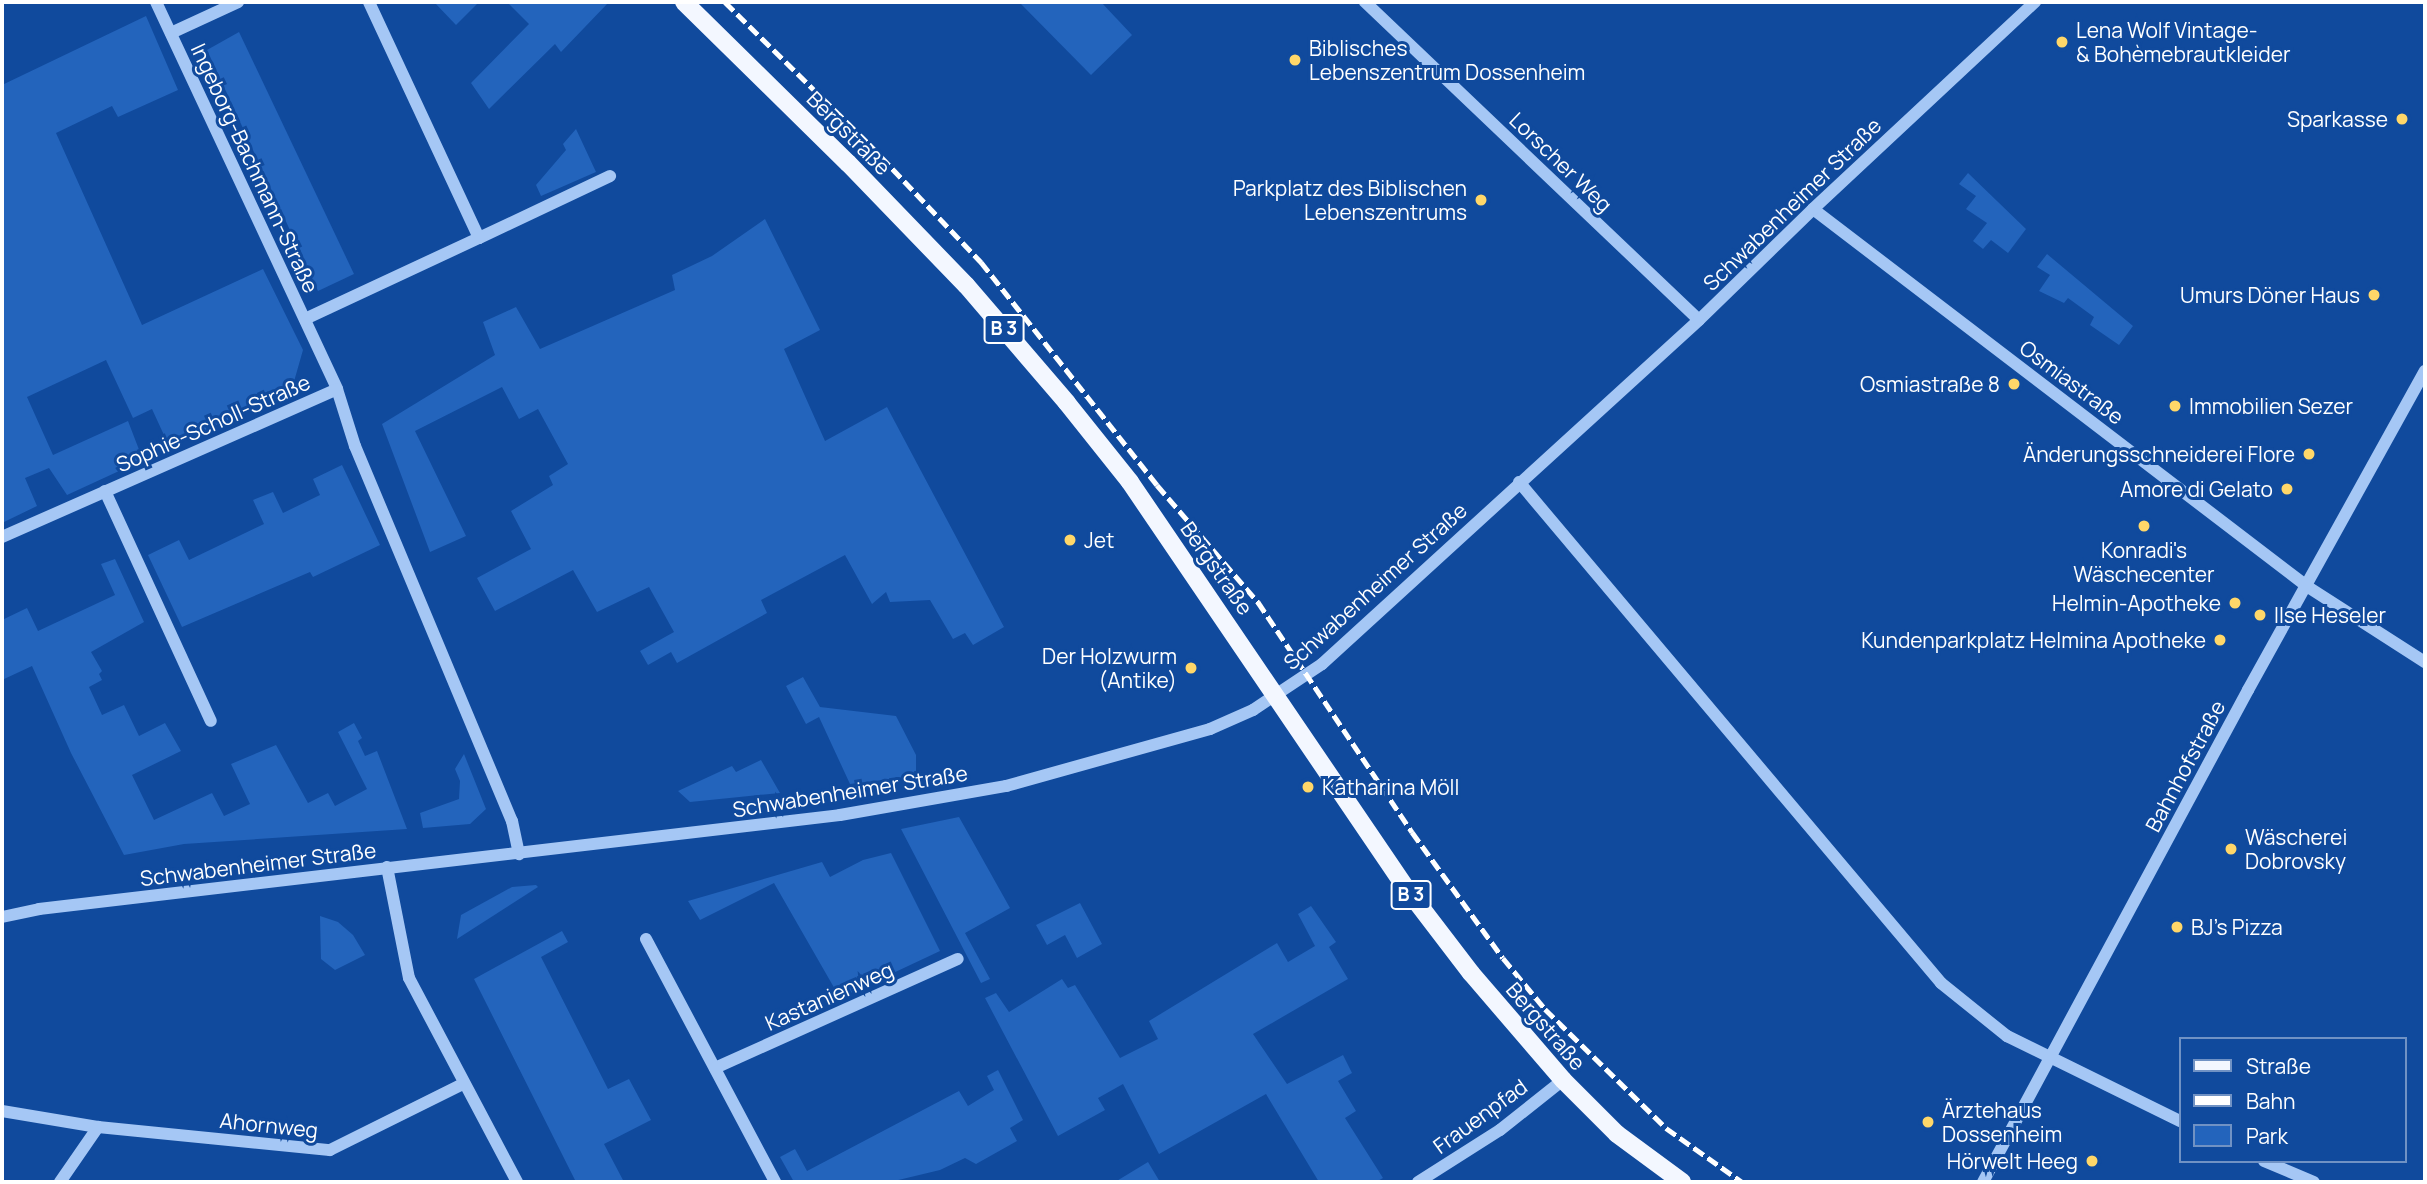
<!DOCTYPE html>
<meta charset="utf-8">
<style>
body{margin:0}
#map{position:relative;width:2427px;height:1184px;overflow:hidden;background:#104a9d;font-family:Manrope,sans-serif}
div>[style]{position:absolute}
.green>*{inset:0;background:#2364bc}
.minor>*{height:12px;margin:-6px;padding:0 6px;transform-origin:6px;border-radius:6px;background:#a5c7f5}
.major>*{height:18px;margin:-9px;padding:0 9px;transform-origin:9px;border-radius:9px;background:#f3f7ff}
.rail>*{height:5px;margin-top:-2.5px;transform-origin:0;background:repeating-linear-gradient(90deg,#fff 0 12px,transparent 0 17px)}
.dots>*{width:19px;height:19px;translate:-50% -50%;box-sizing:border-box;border:4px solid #104a9d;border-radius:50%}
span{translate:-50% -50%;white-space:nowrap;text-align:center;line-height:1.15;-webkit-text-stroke:6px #104a9d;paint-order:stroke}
.shield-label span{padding:2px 5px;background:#104a9d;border:2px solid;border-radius:5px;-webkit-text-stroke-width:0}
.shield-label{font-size:19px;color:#fff;font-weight:700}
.poi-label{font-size:21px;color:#fff}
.left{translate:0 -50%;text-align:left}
.right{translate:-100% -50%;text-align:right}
.street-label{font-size:21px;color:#fff}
.frame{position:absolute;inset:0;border:4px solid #fff;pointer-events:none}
.legend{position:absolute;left:2179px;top:1037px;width:228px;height:126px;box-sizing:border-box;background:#104a9d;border:2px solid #7092c4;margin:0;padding:9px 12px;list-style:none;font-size:21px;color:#fff}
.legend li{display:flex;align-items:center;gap:14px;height:35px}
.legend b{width:35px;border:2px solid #7092c4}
</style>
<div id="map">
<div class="green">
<div style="clip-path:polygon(434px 2px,479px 2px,456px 25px)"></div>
<div style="clip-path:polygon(507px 2px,608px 3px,561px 52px,555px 44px,489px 109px,471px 83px,529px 24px)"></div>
<div style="clip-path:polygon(1019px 2px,1101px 2px,1132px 35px,1091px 75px)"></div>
<div style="clip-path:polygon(146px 16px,178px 90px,118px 117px,112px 106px,56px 133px,142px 325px,263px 269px,303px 350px,291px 392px,169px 446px,152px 409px,133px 418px,106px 360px,27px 397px,53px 455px,128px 421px,143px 460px,67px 495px,49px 468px,25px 478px,37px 506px,2px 523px,2px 85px)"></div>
<div style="clip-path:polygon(239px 32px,354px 274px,318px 291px,207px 50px)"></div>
<div style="clip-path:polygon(576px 129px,596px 172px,541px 196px,536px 185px,566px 150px,563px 144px)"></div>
<div style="clip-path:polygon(1968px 173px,2026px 229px,2008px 253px,1991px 240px,1983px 249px,1973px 241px,1987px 223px,1966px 209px,1976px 196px,1959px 184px)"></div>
<div style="clip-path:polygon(765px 219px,820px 330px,784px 349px,825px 441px,887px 407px,1004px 627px,973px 645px,965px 633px,953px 639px,930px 600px,890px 602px,886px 592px,872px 604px,845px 555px,761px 600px,767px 613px,677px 663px,671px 652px,648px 665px,640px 651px,674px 632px,649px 587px,597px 612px,573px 570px,495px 611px,477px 578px,531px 549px,511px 511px,553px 485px,549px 476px,568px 464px,538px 409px,519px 419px,502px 387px,415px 431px,466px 536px,430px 552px,382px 424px,495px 355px,483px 322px,516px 307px,540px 349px,675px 290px,672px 275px,712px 256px)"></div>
<div style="clip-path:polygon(2047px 254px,2133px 326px,2119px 345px,2090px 325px,2094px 317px,2068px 298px,2064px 303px,2039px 291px,2050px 275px,2037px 267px)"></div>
<div style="clip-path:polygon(342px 465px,380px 545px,313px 577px,310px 572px,182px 627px,148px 555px,179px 540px,189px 560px,264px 524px,253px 500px,273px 492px,283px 513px,320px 495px,313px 479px)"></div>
<div style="clip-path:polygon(115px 559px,144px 622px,91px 652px,102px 671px,99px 674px,102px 680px,89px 687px,102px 715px,124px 705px,139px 736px,165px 723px,181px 751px,132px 775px,154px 820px,212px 793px,224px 816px,250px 804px,231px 764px,276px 745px,308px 803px,328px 793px,335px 806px,367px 789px,338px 732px,354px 723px,362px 738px,358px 741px,365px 756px,377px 751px,407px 829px,184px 844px,124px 855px,71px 753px,32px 666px,2px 680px,2px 620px,27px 608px,38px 631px,115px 595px,101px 564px)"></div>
<div style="clip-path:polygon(803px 677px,820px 707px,896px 716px,916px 755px,916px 776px,850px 784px,819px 717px,806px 724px,786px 686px)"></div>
<div style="clip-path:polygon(464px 754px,486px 809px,470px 824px,423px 828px,420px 813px,459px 799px,460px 781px,455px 769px)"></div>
<div style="clip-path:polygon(761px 760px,780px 793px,690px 802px,678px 791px,732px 766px,736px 772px)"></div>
<div style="clip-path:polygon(959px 817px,1010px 908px,965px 933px,990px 979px,981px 983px,901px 829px)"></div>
<div style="clip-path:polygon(891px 853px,940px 951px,840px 998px,774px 883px,700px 920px,688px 901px,822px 862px,830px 877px,863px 860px)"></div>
<div style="clip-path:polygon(536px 885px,538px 887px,457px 939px,461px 915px,512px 887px)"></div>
<div style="clip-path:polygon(1080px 903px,1102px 944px,1077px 958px,1065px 935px,1047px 945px,1036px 925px)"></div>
<div style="clip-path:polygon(1311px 906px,1336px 942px,1329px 947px,1348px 979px,1253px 1034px,1287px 1084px,1343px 1055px,1352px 1073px,1338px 1081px,1356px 1111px,1345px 1118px,1383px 1178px,1376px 1182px,1319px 1182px,1266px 1094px,1159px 1154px,1123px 1084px,1098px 1098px,1105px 1110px,1058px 1136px,985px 998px,996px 993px,1009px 1012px,1062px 979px,1068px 988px,1075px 985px,1120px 1058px,1158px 1039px,1149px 1021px,1277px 943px,1288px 962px,1315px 946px,1298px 914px)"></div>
<div style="clip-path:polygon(320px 916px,338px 922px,353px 935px,365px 955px,335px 970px,321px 959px)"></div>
<div style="clip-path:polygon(562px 931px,568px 942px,541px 957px,608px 1089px,629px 1079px,651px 1120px,604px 1144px,624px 1182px,576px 1182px,474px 979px)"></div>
<div style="clip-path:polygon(998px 1070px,1023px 1120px,1010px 1128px,1017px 1141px,976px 1164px,965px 1158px,940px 1170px,890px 1182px,794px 1182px,780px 1157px,795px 1149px,807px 1171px,959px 1091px,968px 1106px,994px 1090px,987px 1076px)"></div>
<div style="clip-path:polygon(1148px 1162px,1160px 1182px,1115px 1182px)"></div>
</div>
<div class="minor">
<div style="left:156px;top:2px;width:427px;rotate:64.9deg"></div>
<div style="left:337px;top:389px;width:60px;rotate:72.5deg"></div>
<div style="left:355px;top:446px;width:407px;rotate:67.3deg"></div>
<div style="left:512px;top:821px;width:34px;rotate:78deg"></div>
<div style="left:1365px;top:2px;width:461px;rotate:43.6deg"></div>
<div style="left:171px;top:33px;width:74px;rotate:-24.8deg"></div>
<div style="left:1813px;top:209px;width:623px;rotate:37.37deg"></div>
<div style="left:2308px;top:587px;width:139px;rotate:32.7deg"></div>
<div style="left:479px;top:238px;width:145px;rotate:-25.3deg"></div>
<div style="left:305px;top:319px;width:192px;rotate:-25deg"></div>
<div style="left:479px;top:238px;width:260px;rotate:-115deg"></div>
<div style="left:1519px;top:482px;width:655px;rotate:49.89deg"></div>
<div style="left:1941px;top:983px;width:85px;rotate:38.8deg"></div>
<div style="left:2007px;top:1036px;width:193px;rotate:26.2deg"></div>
<div style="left:105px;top:491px;width:253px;rotate:65.3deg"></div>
<div style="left:2px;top:537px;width:366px;rotate:-23.8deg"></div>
<div style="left:387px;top:867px;width:113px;rotate:78.8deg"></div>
<div style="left:409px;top:978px;width:231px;rotate:62.1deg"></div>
<div style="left:2px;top:917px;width:38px;rotate:-12deg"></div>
<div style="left:39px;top:909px;width:806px;rotate:-6.69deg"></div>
<div style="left:840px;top:815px;width:169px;rotate:-9.9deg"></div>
<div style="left:1006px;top:786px;width:212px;rotate:-15.6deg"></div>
<div style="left:1210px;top:729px;width:47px;rotate:-23.8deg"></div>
<div style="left:1253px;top:710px;width:83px;rotate:-33.7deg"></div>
<div style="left:1322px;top:664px;width:510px;rotate:-42.38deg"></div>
<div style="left:1699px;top:320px;width:159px;rotate:-44.2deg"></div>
<div style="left:1813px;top:209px;width:304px;rotate:-43deg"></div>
<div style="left:646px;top:939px;width:275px;rotate:62deg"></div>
<div style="left:715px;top:1068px;width:266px;rotate:-24.2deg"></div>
<div style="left:2px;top:1111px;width:97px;rotate:9.5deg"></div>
<div style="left:2264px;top:1161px;width:54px;rotate:22.8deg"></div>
<div style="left:60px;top:1182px;width:67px;rotate:-55.4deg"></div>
<div style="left:98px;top:1127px;width:233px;rotate:5.7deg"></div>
<div style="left:330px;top:1150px;width:148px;rotate:-26.4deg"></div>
<div style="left:1418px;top:1182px;width:97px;rotate:-32.4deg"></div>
<div style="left:1500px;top:1130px;width:80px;rotate:-38.4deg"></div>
<div style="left:1983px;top:1182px;width:559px;rotate:-61.69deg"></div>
<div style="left:2248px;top:690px;width:365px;rotate:-61deg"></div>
</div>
<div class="major">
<div style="left:684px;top:2px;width:230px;rotate:44.5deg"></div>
<div style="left:848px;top:163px;width:170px;rotate:46deg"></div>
<div style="left:966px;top:285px;width:155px;rotate:49.4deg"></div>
<div style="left:1067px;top:403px;width:101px;rotate:51.4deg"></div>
<div style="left:1130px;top:482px;width:491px;rotate:55.8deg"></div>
<div style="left:1406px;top:888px;width:107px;rotate:52.6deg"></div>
<div style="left:1471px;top:973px;width:141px;rotate:49.3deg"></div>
<div style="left:1563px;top:1080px;width:76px;rotate:45deg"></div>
<div style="left:1617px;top:1134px;width:81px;rotate:36.4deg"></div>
</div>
<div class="rail">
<div style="left:725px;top:2px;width:202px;rotate:44.6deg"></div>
<div style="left:869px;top:144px;width:163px;rotate:46.5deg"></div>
<div style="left:981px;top:262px;width:284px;rotate:51.7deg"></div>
<div style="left:1157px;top:485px;width:155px;rotate:49.2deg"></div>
<div style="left:1258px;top:602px;width:277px;rotate:56.2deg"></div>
<div style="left:1412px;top:832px;width:155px;rotate:54.2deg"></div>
<div style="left:1503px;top:958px;width:66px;rotate:50.5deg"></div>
<div style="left:1545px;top:1009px;width:170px;rotate:44.5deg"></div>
<div style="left:1666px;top:1128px;width:93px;rotate:35.4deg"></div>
</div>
<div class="dots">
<div style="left:2062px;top:42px;background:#ffd769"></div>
<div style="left:1295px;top:60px;background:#ffd769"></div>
<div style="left:2402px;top:119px;background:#ffd769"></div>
<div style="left:1481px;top:200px;background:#ffd769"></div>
<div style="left:2374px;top:295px;background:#ffd769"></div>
<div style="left:2014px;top:384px;background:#ffd769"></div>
<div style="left:2175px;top:406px;background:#ffd769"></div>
<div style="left:2309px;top:454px;background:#ffd769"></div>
<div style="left:2287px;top:489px;background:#ffd769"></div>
<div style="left:2144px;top:526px;background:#ffd769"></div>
<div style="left:1070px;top:540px;background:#ffd769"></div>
<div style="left:2235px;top:603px;background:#ffd769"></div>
<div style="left:2260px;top:615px;background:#ffd769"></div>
<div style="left:2220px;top:640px;background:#ffd769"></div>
<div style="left:1191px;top:668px;background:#ffd769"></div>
<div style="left:1308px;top:787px;background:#ffd769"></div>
<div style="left:2231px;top:849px;background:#ffd769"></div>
<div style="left:2177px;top:927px;background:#ffd769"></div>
<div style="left:1928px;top:1122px;background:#ffd769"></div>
<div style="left:2092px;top:1161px;background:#ffd769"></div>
</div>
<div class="shield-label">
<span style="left:1004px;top:329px">B 3</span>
<span style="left:1411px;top:895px">B 3</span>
</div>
<div class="poi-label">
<span class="left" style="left:2076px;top:42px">Lena Wolf Vintage-<br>&amp; Bohèmebrautkleider</span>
<span class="left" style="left:1309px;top:60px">Biblisches<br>Lebenszentrum Dossenheim</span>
<span class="right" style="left:2388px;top:119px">Sparkasse</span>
<span class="right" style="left:1467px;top:200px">Parkplatz des Biblischen<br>Lebenszentrums</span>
<span class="right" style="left:2360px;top:295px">Umurs Döner Haus</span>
<span class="right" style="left:2000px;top:384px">Osmiastraße 8</span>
<span class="left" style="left:2189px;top:406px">Immobilien Sezer</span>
<span class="right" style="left:2295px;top:454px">Änderungsschneiderei Flore</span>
<span class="right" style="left:2273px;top:489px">Amore di Gelato</span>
<span class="left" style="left:1084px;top:540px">Jet</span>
<span style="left:2144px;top:562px">Konradi's<br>Wäschecenter</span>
<span class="right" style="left:2221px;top:603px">Helmin-Apotheke</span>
<span class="left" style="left:2274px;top:615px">Ilse Heseler</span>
<span class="right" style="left:2206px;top:640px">Kundenparkplatz Helmina Apotheke</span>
<span class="right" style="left:1177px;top:668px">Der Holzwurm<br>(Antike)</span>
<span class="left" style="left:1322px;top:787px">Katharina Möll</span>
<span class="left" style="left:2245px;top:849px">Wäscherei<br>Dobrovsky</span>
<span class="left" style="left:2191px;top:927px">BJ's Pizza</span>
<span class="left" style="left:1942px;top:1122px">Ärztehaus<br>Dossenheim</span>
<span class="right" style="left:2078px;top:1161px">Hörwelt Heeg</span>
</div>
<div class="street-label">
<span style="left:849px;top:133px;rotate:45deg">Bergstraße</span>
<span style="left:1561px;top:162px;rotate:44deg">Lorscher Weg</span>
<span style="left:255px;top:168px;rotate:65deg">Ingeborg-Bachmann-Straße</span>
<span style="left:1792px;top:204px;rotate:-44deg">Schwabenheimer Straße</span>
<span style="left:2072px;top:382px;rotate:37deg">Osmiastraße</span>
<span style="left:213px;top:423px;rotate:-24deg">Sophie-Scholl-Straße</span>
<span style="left:1217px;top:568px;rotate:55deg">Bergstraße</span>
<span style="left:1375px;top:586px;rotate:-42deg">Schwabenheimer Straße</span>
<span style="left:2185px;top:766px;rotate:-62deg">Bahnhofstraße</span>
<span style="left:850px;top:791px;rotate:-9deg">Schwabenheimer Straße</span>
<span style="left:258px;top:864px;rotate:-7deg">Schwabenheimer Straße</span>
<span style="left:829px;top:996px;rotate:-24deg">Kastanienweg</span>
<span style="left:1546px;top:1026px;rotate:49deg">Bergstraße</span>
<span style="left:1480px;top:1116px;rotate:-36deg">Frauenpfad</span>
<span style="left:269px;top:1125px;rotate:6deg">Ahornweg</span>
</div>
<div class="frame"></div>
<ul class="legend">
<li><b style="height:9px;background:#f3f7ff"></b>Straße</li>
<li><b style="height:9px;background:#fff"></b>Bahn</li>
<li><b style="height:19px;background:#2364bc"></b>Park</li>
</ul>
</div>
